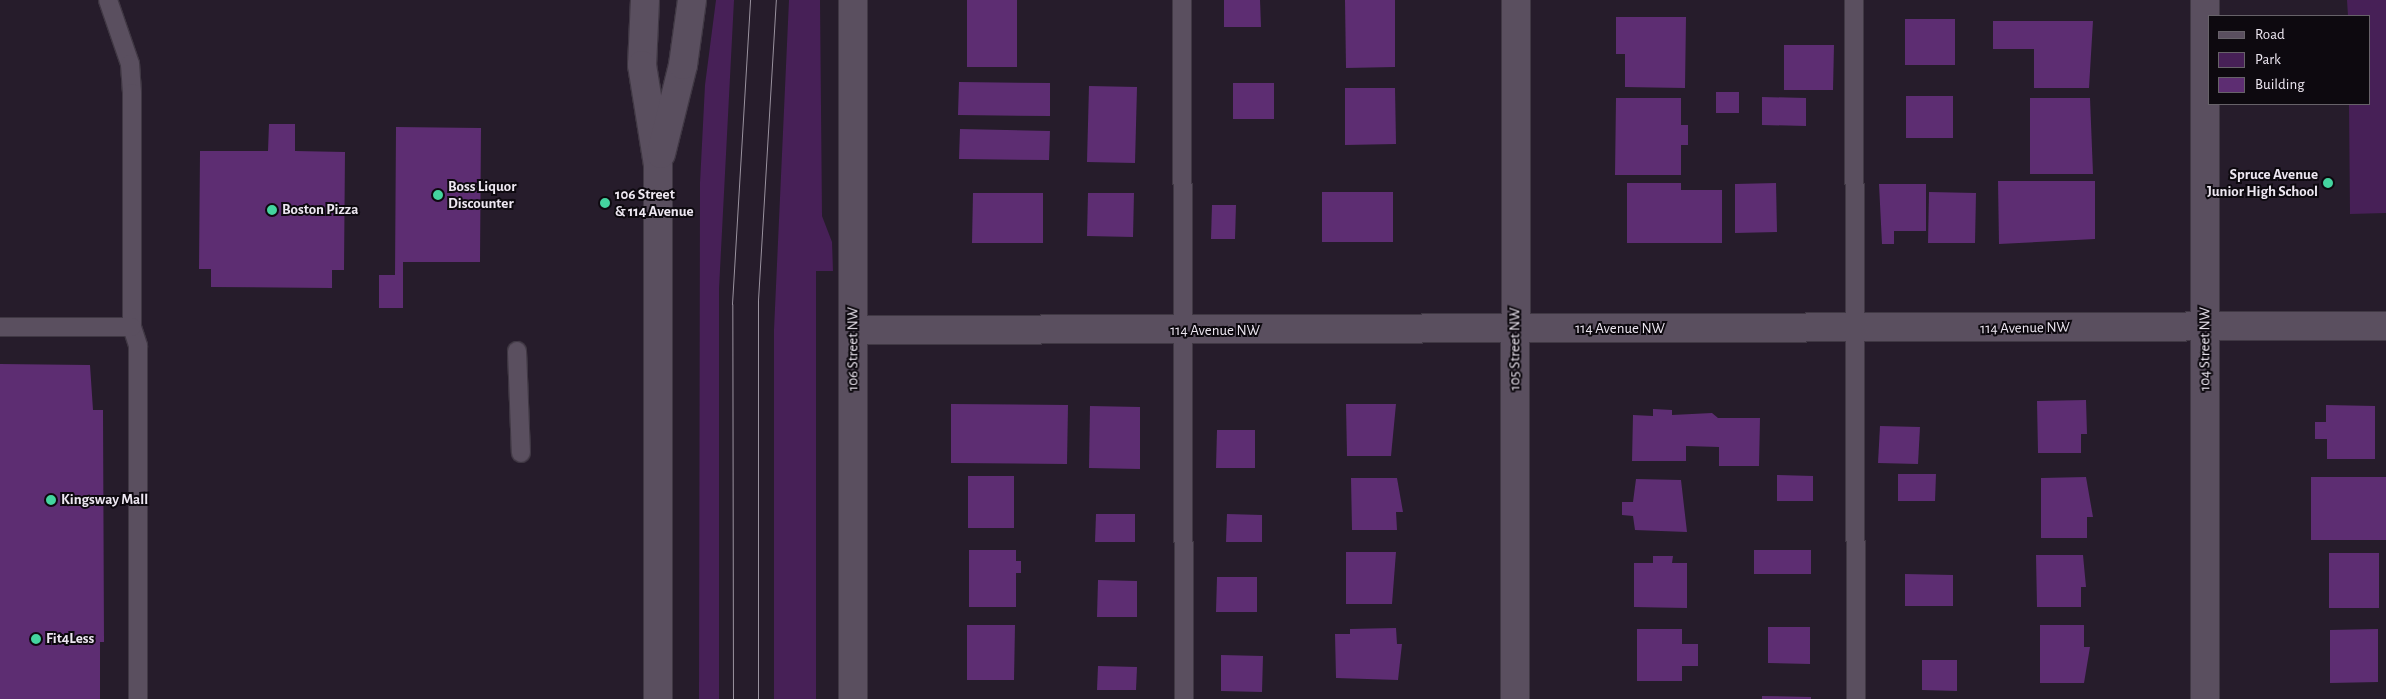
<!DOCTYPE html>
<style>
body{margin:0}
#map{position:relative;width:2386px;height:699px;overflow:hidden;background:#261c2b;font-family:"Alegreya Sans",sans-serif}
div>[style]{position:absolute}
.green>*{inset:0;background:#472057}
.building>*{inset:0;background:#5d2d72}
.roads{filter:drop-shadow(1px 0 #403844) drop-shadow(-1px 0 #403844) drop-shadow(0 1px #403844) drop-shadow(0 -1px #403844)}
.service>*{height:18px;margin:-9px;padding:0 9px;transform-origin:9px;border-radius:9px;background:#5a4f5f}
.minor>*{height:28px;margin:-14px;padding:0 14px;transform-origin:14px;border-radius:14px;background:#5a4f5f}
.tertiary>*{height:28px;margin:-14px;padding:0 14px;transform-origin:14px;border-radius:14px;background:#5a4f5f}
.tram>*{height:1px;margin:-0.5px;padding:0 0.5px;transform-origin:0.5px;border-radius:0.5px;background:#9a929f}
.dots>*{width:14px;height:14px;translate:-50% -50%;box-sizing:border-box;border:2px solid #0d090f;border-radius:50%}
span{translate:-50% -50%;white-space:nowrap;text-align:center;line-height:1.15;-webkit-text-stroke:4px #0d090f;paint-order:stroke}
.poi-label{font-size:15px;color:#ede7f1;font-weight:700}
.right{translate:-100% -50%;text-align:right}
.left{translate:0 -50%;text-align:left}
.street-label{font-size:15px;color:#ede7f1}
.legend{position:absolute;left:2208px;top:15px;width:162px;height:90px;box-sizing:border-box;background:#0d090f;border:1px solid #676269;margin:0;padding:6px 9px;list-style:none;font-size:15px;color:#ede7f1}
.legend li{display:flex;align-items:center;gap:10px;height:25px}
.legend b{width:25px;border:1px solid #676269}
</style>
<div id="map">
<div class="green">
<div style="clip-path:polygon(716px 0,734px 0,719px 289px,719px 699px,699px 699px,700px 183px,705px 85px)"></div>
<div style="clip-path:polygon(789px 0,820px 0,822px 216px,832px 242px,833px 271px,816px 271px,816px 699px,774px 699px,774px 330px)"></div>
<div style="clip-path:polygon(2347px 0,2386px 0,2386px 213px,2350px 214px,2349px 104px,2370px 104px,2370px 16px,2348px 16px)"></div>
</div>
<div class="building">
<div style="clip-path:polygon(967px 0,1017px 0,1017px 67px,967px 67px)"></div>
<div style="clip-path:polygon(1224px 0,1260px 0,1261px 27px,1224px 27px)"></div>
<div style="clip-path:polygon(1345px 0,1395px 0,1395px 67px,1346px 68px)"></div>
<div style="clip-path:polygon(1616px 17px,1686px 17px,1685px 88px,1625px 87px,1625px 54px,1616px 54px)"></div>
<div style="clip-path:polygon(1905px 19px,1955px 19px,1955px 65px,1905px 65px)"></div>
<div style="clip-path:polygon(1993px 21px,2093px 21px,2089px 88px,2034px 88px,2034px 49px,1993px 49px)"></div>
<div style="clip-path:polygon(1784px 45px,1834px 45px,1833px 90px,1784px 90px)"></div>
<div style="clip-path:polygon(959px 82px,1050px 83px,1050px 116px,958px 115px)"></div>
<div style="clip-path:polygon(1233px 83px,1274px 83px,1274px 119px,1233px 119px)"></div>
<div style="clip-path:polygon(1089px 86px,1137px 87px,1135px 163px,1087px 162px)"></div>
<div style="clip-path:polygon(1345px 88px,1395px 88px,1396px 144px,1345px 145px)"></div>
<div style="clip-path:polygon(1716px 92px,1739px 92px,1739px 113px,1716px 113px)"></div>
<div style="clip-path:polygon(1906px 96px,1953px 96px,1953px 138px,1906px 138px)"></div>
<div style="clip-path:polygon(1762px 97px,1806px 98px,1806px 126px,1762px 125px)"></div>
<div style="clip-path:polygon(1616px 98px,1681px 98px,1681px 125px,1688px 125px,1688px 145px,1681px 145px,1681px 175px,1615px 175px)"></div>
<div style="clip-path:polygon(2030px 98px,2090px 98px,2093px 174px,2030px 174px)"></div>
<div style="clip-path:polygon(269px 124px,295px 124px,295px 151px,345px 152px,344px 270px,332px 270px,332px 288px,211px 287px,211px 269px,199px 269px,200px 151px,268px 151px)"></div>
<div style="clip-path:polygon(396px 127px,481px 128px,480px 262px,403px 262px,403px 308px,379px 308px,379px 275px,395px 275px)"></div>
<div style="clip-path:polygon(960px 129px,1050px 131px,1049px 160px,959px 159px)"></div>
<div style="clip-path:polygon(1998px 181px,2095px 181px,2095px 239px,1999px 244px)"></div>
<div style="clip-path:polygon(1627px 183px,1681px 183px,1681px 190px,1722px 190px,1722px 243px,1627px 243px)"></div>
<div style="clip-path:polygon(1776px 183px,1777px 232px,1735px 233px,1735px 184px)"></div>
<div style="clip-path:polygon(1879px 184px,1926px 184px,1926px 231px,1894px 231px,1894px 244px,1882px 244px)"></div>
<div style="clip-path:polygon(1322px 192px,1393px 192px,1393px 242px,1322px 242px)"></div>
<div style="clip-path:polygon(1929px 192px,1976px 193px,1975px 243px,1928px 243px)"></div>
<div style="clip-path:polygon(973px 193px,1043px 193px,1043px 243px,972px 243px)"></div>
<div style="clip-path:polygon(1088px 193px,1134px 193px,1133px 237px,1087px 236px)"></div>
<div style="clip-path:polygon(1212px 205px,1236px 205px,1235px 239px,1211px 239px)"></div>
<div style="clip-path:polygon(0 364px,90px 365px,93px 410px,103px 410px,104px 642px,100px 642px,100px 699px,0 699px)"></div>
<div style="clip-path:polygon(2086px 400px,2087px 434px,2081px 434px,2081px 453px,2038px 453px,2037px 401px)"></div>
<div style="clip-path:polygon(951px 404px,1068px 405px,1067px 464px,951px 463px)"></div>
<div style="clip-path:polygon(1346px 404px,1396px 404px,1391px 456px,1347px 456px)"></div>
<div style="clip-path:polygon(2326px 405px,2375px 406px,2375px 459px,2327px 459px,2327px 439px,2315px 439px,2315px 422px,2326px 422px)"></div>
<div style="clip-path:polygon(1090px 406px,1140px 407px,1140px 469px,1089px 468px)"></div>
<div style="clip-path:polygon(1653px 409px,1672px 410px,1672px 415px,1712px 413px,1718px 418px,1760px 418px,1759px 466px,1719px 466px,1719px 447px,1686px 446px,1686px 461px,1632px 461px,1633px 415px,1653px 416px)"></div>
<div style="clip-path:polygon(1880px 426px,1920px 427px,1918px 464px,1878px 463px)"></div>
<div style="clip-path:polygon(1217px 430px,1255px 430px,1255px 468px,1216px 468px)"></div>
<div style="clip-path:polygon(1898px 474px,1936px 474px,1935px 501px,1898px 501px)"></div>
<div style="clip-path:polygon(1777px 475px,1813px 476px,1813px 501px,1777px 501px)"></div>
<div style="clip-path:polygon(968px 476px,1014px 476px,1014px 528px,968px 528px)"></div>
<div style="clip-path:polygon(2086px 477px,2093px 517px,2087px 517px,2087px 538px,2041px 538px,2041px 478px)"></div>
<div style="clip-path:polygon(2311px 477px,2386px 477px,2386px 540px,2311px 540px)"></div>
<div style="clip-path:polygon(1351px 478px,1397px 478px,1403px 512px,1396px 512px,1397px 530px,1352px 530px)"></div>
<div style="clip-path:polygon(1636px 479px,1681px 480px,1687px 532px,1635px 530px,1633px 516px,1622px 515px,1622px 502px,1633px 502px)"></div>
<div style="clip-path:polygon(1096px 514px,1135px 514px,1135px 542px,1095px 542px)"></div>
<div style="clip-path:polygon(1227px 514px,1262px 515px,1262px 542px,1226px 542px)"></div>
<div style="clip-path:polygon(969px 550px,1016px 550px,1016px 561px,1021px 561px,1021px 573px,1016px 573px,1016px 607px,969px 607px)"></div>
<div style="clip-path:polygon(1754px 550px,1811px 550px,1811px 574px,1754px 574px)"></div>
<div style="clip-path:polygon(1346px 552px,1396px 552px,1392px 604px,1346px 604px)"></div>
<div style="clip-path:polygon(2329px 553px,2379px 553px,2379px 608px,2329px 608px)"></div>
<div style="clip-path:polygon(2036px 555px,2083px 555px,2086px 587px,2081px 587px,2081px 607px,2037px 607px)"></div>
<div style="clip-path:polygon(1653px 556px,1673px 556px,1672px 563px,1687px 563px,1687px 608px,1634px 607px,1634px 563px,1653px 563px)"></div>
<div style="clip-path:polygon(1905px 574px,1953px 575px,1953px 606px,1905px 606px)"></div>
<div style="clip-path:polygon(1217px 577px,1257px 577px,1257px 612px,1216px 612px)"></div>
<div style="clip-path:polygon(1098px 580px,1137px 581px,1137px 617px,1097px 617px)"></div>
<div style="clip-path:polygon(967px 625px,1015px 625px,1014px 680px,967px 680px)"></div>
<div style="clip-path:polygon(2040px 625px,2084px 625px,2084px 647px,2090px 647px,2084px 683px,2040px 683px)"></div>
<div style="clip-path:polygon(1768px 627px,1810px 627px,1810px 664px,1768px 663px)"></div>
<div style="clip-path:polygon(1396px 628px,1397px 644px,1402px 644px,1398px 680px,1336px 678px,1335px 634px,1350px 634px,1350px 629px)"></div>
<div style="clip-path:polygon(1637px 629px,1682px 629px,1682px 644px,1698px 644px,1698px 666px,1682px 666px,1682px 681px,1637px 681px)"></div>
<div style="clip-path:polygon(2378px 629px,2378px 682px,2330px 683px,2330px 630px)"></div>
<div style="clip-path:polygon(1221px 655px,1263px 656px,1262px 692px,1221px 691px)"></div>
<div style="clip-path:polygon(1922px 660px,1957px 660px,1957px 691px,1922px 690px)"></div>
<div style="clip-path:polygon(1098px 666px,1137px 667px,1136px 690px,1097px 690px)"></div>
<div style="clip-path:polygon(1762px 696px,1811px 697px,1811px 699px,1762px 699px)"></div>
</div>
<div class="roads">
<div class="service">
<div style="left:108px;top:0;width:68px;rotate:71deg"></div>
<div style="left:130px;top:64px;width:29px;rotate:86deg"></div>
<div style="left:132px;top:93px;width:234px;rotate:90deg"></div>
<div style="left:132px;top:327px;width:20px;rotate:72deg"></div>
<div style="left:138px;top:346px;width:353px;rotate:90deg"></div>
<div style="left:1182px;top:0;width:699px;rotate:89.84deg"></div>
<div style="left:1854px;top:0;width:699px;rotate:89.84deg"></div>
<div style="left:0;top:327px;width:132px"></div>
<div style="left:517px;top:351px;width:102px;rotate:87.8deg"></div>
</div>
<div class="minor">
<div style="left:2205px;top:0;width:699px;rotate:90deg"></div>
<div style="left:853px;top:330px;width:1533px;rotate:-0.15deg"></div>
<div style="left:853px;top:699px;width:699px;rotate:-90deg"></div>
<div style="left:1515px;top:699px;width:699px;rotate:-89.92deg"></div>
</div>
<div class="tertiary">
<div style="left:645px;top:0;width:65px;rotate:92.6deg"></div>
<div style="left:642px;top:65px;width:101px;rotate:80.9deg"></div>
<div style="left:658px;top:165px;width:534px;rotate:90deg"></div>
<div style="left:661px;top:154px;width:92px;rotate:-76.1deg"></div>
<div style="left:683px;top:65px;width:66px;rotate:-82.1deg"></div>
</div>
</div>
<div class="tram">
<div style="left:733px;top:699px;width:395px;rotate:-90.1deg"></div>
<div style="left:732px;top:304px;width:305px;rotate:-86.6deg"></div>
<div style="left:758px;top:699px;width:399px;rotate:-90deg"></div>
<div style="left:758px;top:300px;width:301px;rotate:-86.6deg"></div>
</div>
<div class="dots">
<div style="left:2328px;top:183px;background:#44d49f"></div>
<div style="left:438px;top:195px;background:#44d49f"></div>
<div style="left:605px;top:203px;background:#44d49f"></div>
<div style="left:272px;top:210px;background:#44d49f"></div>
<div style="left:51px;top:500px;background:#44d49f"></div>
<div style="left:36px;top:639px;background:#44d49f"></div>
</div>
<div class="poi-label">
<span class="right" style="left:2318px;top:183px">Spruce Avenue<br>Junior High School</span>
<span class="left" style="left:448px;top:195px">Boss Liquor<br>Discounter</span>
<span class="left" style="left:615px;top:203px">106 Street<br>&amp; 114 Avenue</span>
<span class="left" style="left:282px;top:210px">Boston Pizza</span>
<span class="left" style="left:61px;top:500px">Kingsway Mall</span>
<span class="left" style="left:46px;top:639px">Fit4Less</span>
</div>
<div class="street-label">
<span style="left:2025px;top:328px;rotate:-1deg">114 Avenue NW</span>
<span style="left:1620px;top:329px">114 Avenue NW</span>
<span style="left:1215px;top:331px">114 Avenue NW</span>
<span style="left:853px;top:349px;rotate:-90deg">106 Street NW</span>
<span style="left:1515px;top:349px;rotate:-90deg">105 Street NW</span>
<span style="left:2205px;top:349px;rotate:-90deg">104 Street NW</span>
</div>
<ul class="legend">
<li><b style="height:6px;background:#5a4f5f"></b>Road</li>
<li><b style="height:14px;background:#472057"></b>Park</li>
<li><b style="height:14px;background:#5d2d72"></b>Building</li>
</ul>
</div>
